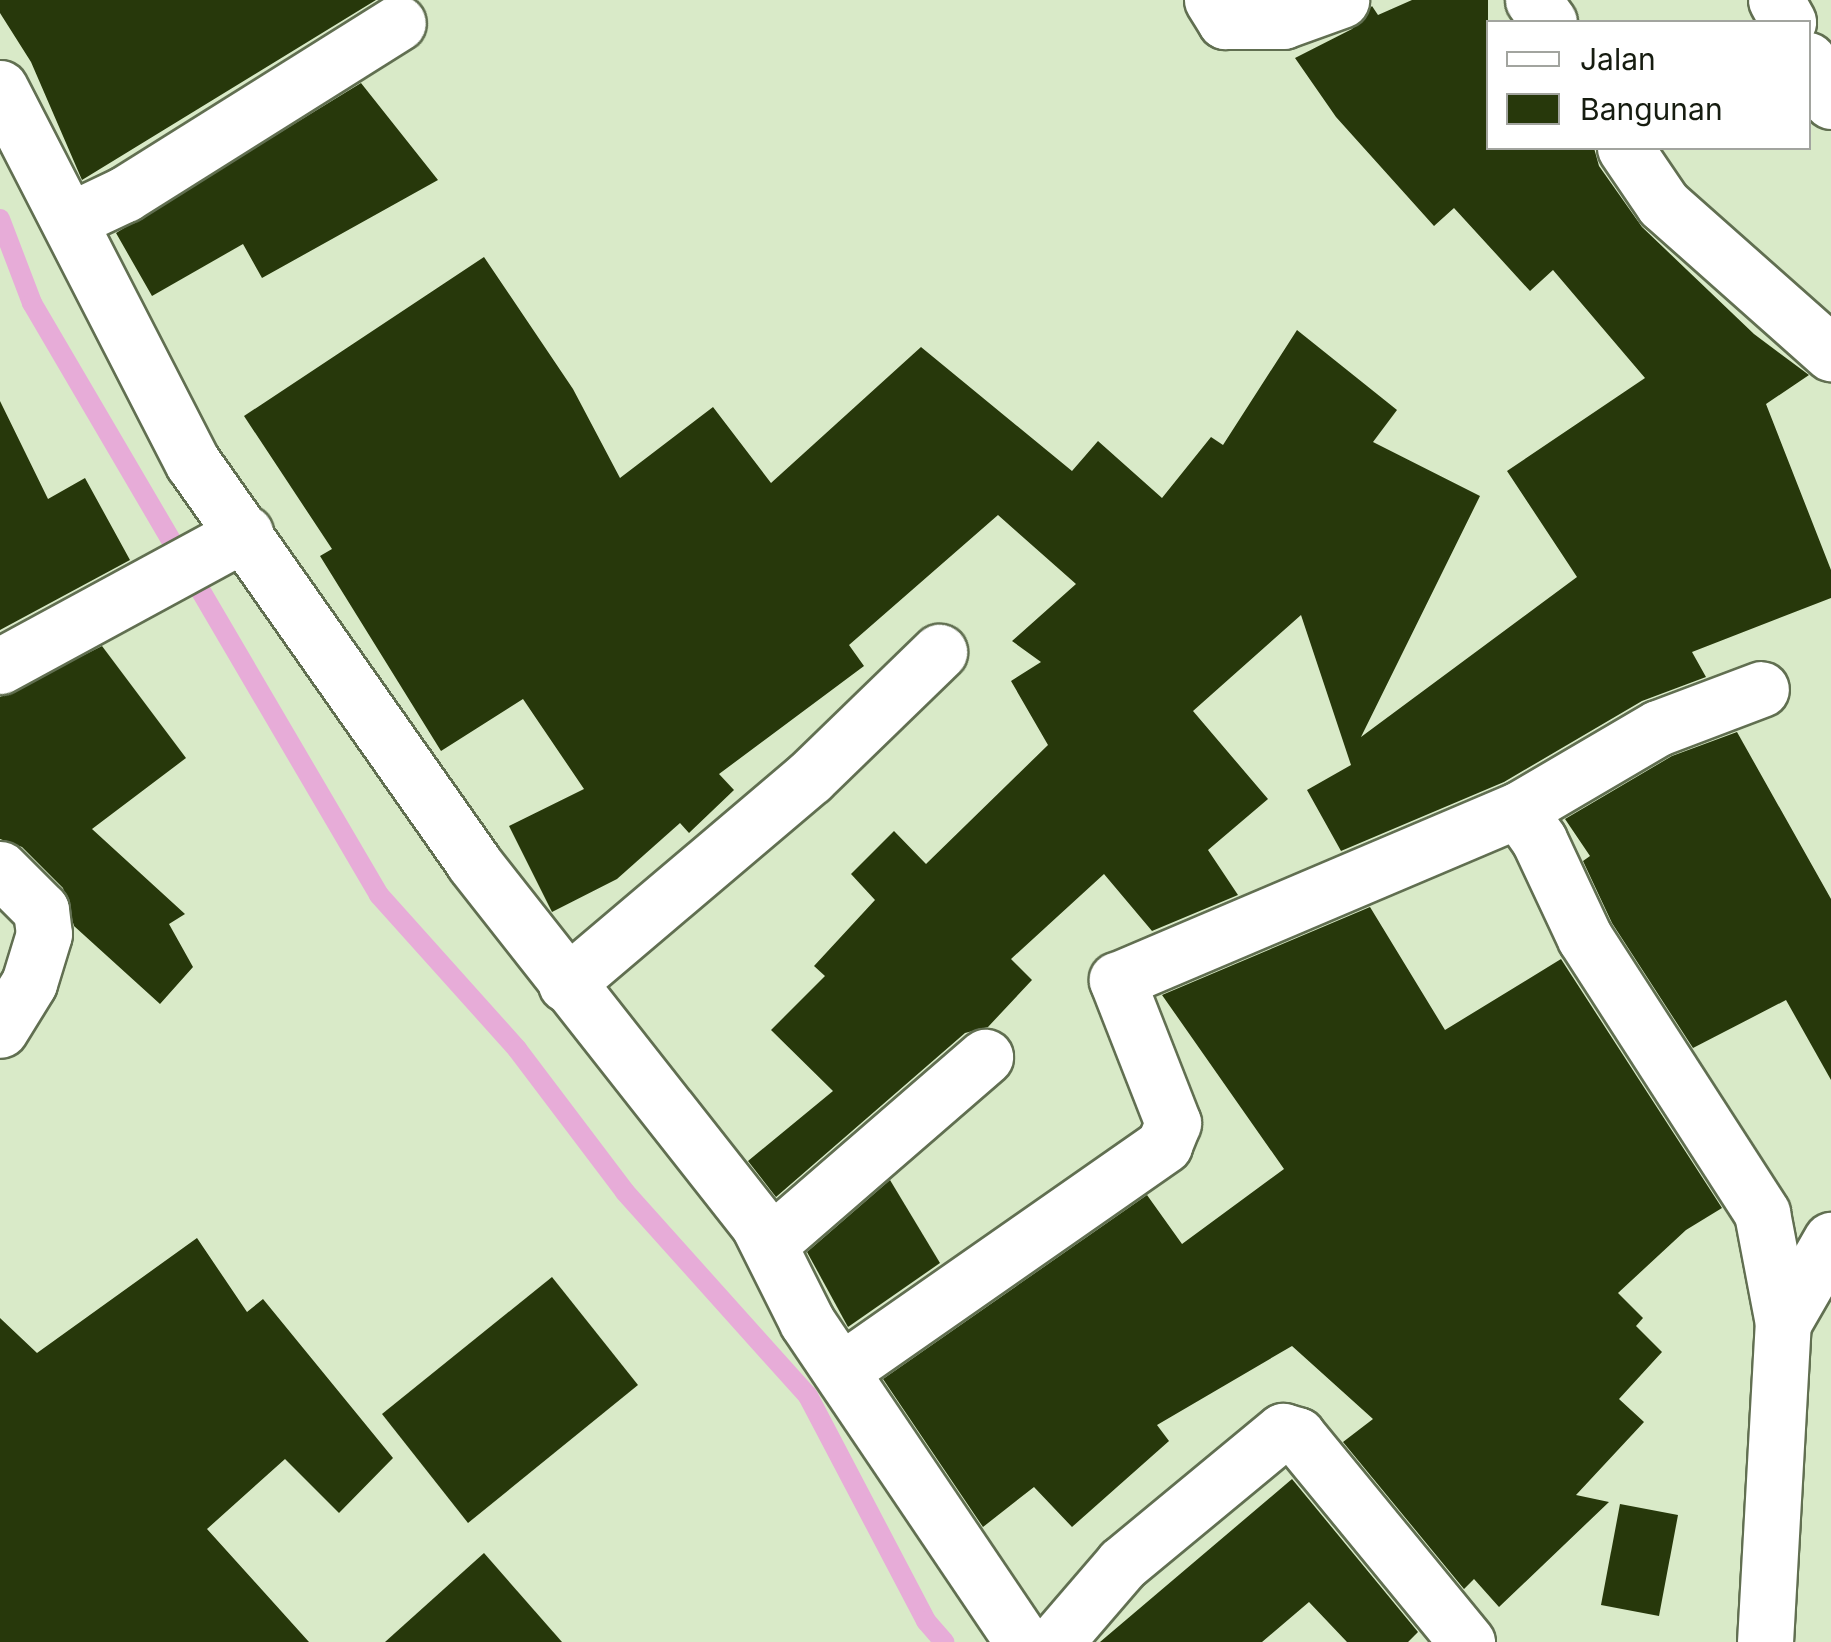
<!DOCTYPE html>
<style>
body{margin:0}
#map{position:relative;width:1831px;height:1642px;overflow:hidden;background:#d9eac8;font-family:Inter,sans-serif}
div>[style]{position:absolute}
.stream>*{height:20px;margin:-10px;padding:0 10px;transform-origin:10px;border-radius:10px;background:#e7acd8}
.building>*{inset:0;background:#27380b}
.roads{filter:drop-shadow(2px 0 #616f51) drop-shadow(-2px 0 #616f51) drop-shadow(0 2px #616f51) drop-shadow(0 -2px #616f51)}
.minor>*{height:55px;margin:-27.5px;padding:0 27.5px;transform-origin:27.5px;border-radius:27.5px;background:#fff}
span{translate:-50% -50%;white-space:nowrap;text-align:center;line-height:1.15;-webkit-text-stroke:10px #fff;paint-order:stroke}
.legend{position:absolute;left:1486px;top:20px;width:325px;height:130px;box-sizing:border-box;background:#fff;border:2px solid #a2a49f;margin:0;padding:12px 18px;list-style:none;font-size:30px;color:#161c10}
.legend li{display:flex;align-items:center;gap:20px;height:50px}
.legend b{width:50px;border:2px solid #a2a49f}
</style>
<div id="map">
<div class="stream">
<div style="left:0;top:219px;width:90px;rotate:69.1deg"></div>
<div style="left:32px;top:303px;width:686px;rotate:59.62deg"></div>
<div style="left:379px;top:895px;width:207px;rotate:48.1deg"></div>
<div style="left:517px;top:1049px;width:179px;rotate:52.9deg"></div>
<div style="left:625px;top:1192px;width:274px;rotate:48.1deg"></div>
<div style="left:808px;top:1396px;width:254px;rotate:62.3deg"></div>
<div style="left:926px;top:1621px;width:28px;rotate:49deg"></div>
</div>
<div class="building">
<div style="clip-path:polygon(0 0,376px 0,82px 180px,31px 62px,0 13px)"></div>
<div style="clip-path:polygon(1412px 0,1488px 0,1488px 148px,1594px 148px,1599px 166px,1642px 227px,1754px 334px,1809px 375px,1766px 404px,1831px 570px,1831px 598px,1692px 652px,1706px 677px,1642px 701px,1504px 782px,1341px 851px,1307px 790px,1351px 765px,1301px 615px,1193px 711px,1268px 799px,1208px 850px,1238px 895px,1152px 931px,1104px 874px,1011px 959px,1032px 980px,988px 1027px,965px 1033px,776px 1197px,748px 1161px,833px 1091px,771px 1030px,825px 976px,814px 966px,875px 900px,851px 874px,894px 831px,926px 864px,1048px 745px,1011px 681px,1041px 662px,1012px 641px,1076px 584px,998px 515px,849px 645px,864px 666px,719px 774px,734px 790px,689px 833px,680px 823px,617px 879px,552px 912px,509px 826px,584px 789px,523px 699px,441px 751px,320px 556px,332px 549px,244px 416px,484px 257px,573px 389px,620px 478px,713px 407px,771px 483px,921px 347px,1072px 471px,1098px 441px,1162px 498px,1211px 437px,1223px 445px,1297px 330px,1397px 410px,1373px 442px,1480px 496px,1361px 737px,1577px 577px,1507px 471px,1645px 378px,1553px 270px,1530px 291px,1454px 208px,1434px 226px,1336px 117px,1295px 58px,1352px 29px,1372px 6px,1378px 15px)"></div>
<div style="clip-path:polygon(361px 83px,438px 180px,262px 278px,243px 244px,152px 296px,116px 233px)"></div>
<div style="clip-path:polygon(0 401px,48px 499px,85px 478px,130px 560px,0 630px)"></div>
<div style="clip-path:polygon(102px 646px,186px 758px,92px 829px,185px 914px,169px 924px,193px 967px,160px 1004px,74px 926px,63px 888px,22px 847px,0 839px,0 697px)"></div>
<div style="clip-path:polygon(1737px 732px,1831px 899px,1831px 1080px,1786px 1000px,1693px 1048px,1612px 923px,1583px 861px,1590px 856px,1565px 819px,1672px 756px)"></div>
<div style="clip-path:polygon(1370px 907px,1445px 1030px,1561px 959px,1722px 1208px,1686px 1230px,1618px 1293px,1643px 1318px,1636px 1326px,1662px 1352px,1619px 1399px,1644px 1422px,1576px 1495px,1609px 1502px,1499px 1607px,1474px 1579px,1464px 1589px,1343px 1442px,1373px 1419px,1292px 1346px,1157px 1425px,1169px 1441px,1072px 1527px,1034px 1487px,983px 1527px,883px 1379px,1147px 1195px,1182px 1244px,1284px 1169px,1162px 995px)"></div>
<div style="clip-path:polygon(890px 1180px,940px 1263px,848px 1327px,807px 1252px)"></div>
<div style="clip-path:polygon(197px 1238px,247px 1312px,263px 1299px,393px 1458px,339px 1513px,285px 1459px,207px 1529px,309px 1642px,0 1642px,0 1318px,37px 1353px)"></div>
<div style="clip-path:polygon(552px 1277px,638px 1385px,468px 1523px,382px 1414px)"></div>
<div style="clip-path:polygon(1292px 1479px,1418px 1632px,1408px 1642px,1347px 1642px,1309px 1602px,1262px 1642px,1100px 1642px)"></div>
<div style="clip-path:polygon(1620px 1504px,1678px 1515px,1659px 1616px,1601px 1605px)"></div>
<div style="clip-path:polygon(484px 1553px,562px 1642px,385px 1642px)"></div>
</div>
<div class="roads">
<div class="minor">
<div style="left:1212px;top:0;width:25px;rotate:58deg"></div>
<div style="left:1225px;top:21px;width:58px"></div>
<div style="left:1283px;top:21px;width:62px;rotate:-19.9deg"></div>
<div style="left:1533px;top:0;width:27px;rotate:54deg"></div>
<div style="left:1776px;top:0;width:25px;rotate:61deg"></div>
<div style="left:1808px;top:60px;width:47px;rotate:60.7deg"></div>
<div style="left:0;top:88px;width:422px;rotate:62.8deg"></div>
<div style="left:193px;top:463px;width:487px;rotate:54.9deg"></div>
<div style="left:473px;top:862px;width:463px;rotate:51.8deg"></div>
<div style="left:759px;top:1226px;width:107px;rotate:63.4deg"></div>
<div style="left:807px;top:1322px;width:386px;rotate:56deg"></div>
<div style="left:1625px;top:148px;width:68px;rotate:55.8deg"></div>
<div style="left:1663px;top:204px;width:225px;rotate:41.6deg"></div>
<div style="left:70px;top:220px;width:61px;rotate:-25.3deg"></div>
<div style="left:125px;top:194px;width:322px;rotate:-32.1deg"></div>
<div style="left:0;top:666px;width:279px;rotate:-28.5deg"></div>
<div style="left:1518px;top:810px;width:37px;rotate:55deg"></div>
<div style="left:1539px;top:840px;width:108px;rotate:64.9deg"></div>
<div style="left:1585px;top:938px;width:327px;rotate:57.2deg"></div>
<div style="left:1762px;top:1213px;width:112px;rotate:79.2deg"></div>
<div style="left:0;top:869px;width:58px;rotate:45deg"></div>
<div style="left:41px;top:910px;width:24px;rotate:83deg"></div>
<div style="left:44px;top:934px;width:51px;rotate:107deg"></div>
<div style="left:29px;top:983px;width:55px;rotate:121.7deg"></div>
<div style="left:566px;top:984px;width:320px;rotate:-40.3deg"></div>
<div style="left:810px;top:777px;width:180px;rotate:-44.1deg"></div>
<div style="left:769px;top:1244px;width:286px;rotate:-40.9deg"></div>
<div style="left:842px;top:1370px;width:393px;rotate:-34.9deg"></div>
<div style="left:1164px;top:1145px;width:24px;rotate:-68deg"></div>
<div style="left:1173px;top:1123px;width:154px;rotate:-111.4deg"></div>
<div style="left:1117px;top:980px;width:436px;rotate:-23deg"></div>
<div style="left:1518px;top:810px;width:162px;rotate:-30.4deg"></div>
<div style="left:1658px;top:728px;width:110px;rotate:-20.7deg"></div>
<div style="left:1055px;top:1642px;width:103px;rotate:-49.3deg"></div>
<div style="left:1122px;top:1564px;width:209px;rotate:-39.6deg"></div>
<div style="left:1283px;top:1431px;width:15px;rotate:16deg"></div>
<div style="left:1297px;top:1435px;width:268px;rotate:50.6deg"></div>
<div style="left:1765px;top:1642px;width:320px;rotate:-86.8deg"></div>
<div style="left:1783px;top:1323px;width:96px;rotate:-60deg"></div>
</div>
</div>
<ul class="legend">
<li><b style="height:12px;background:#fff"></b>Jalan</li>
<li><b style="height:28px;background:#27380b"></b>Bangunan</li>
</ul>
</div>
